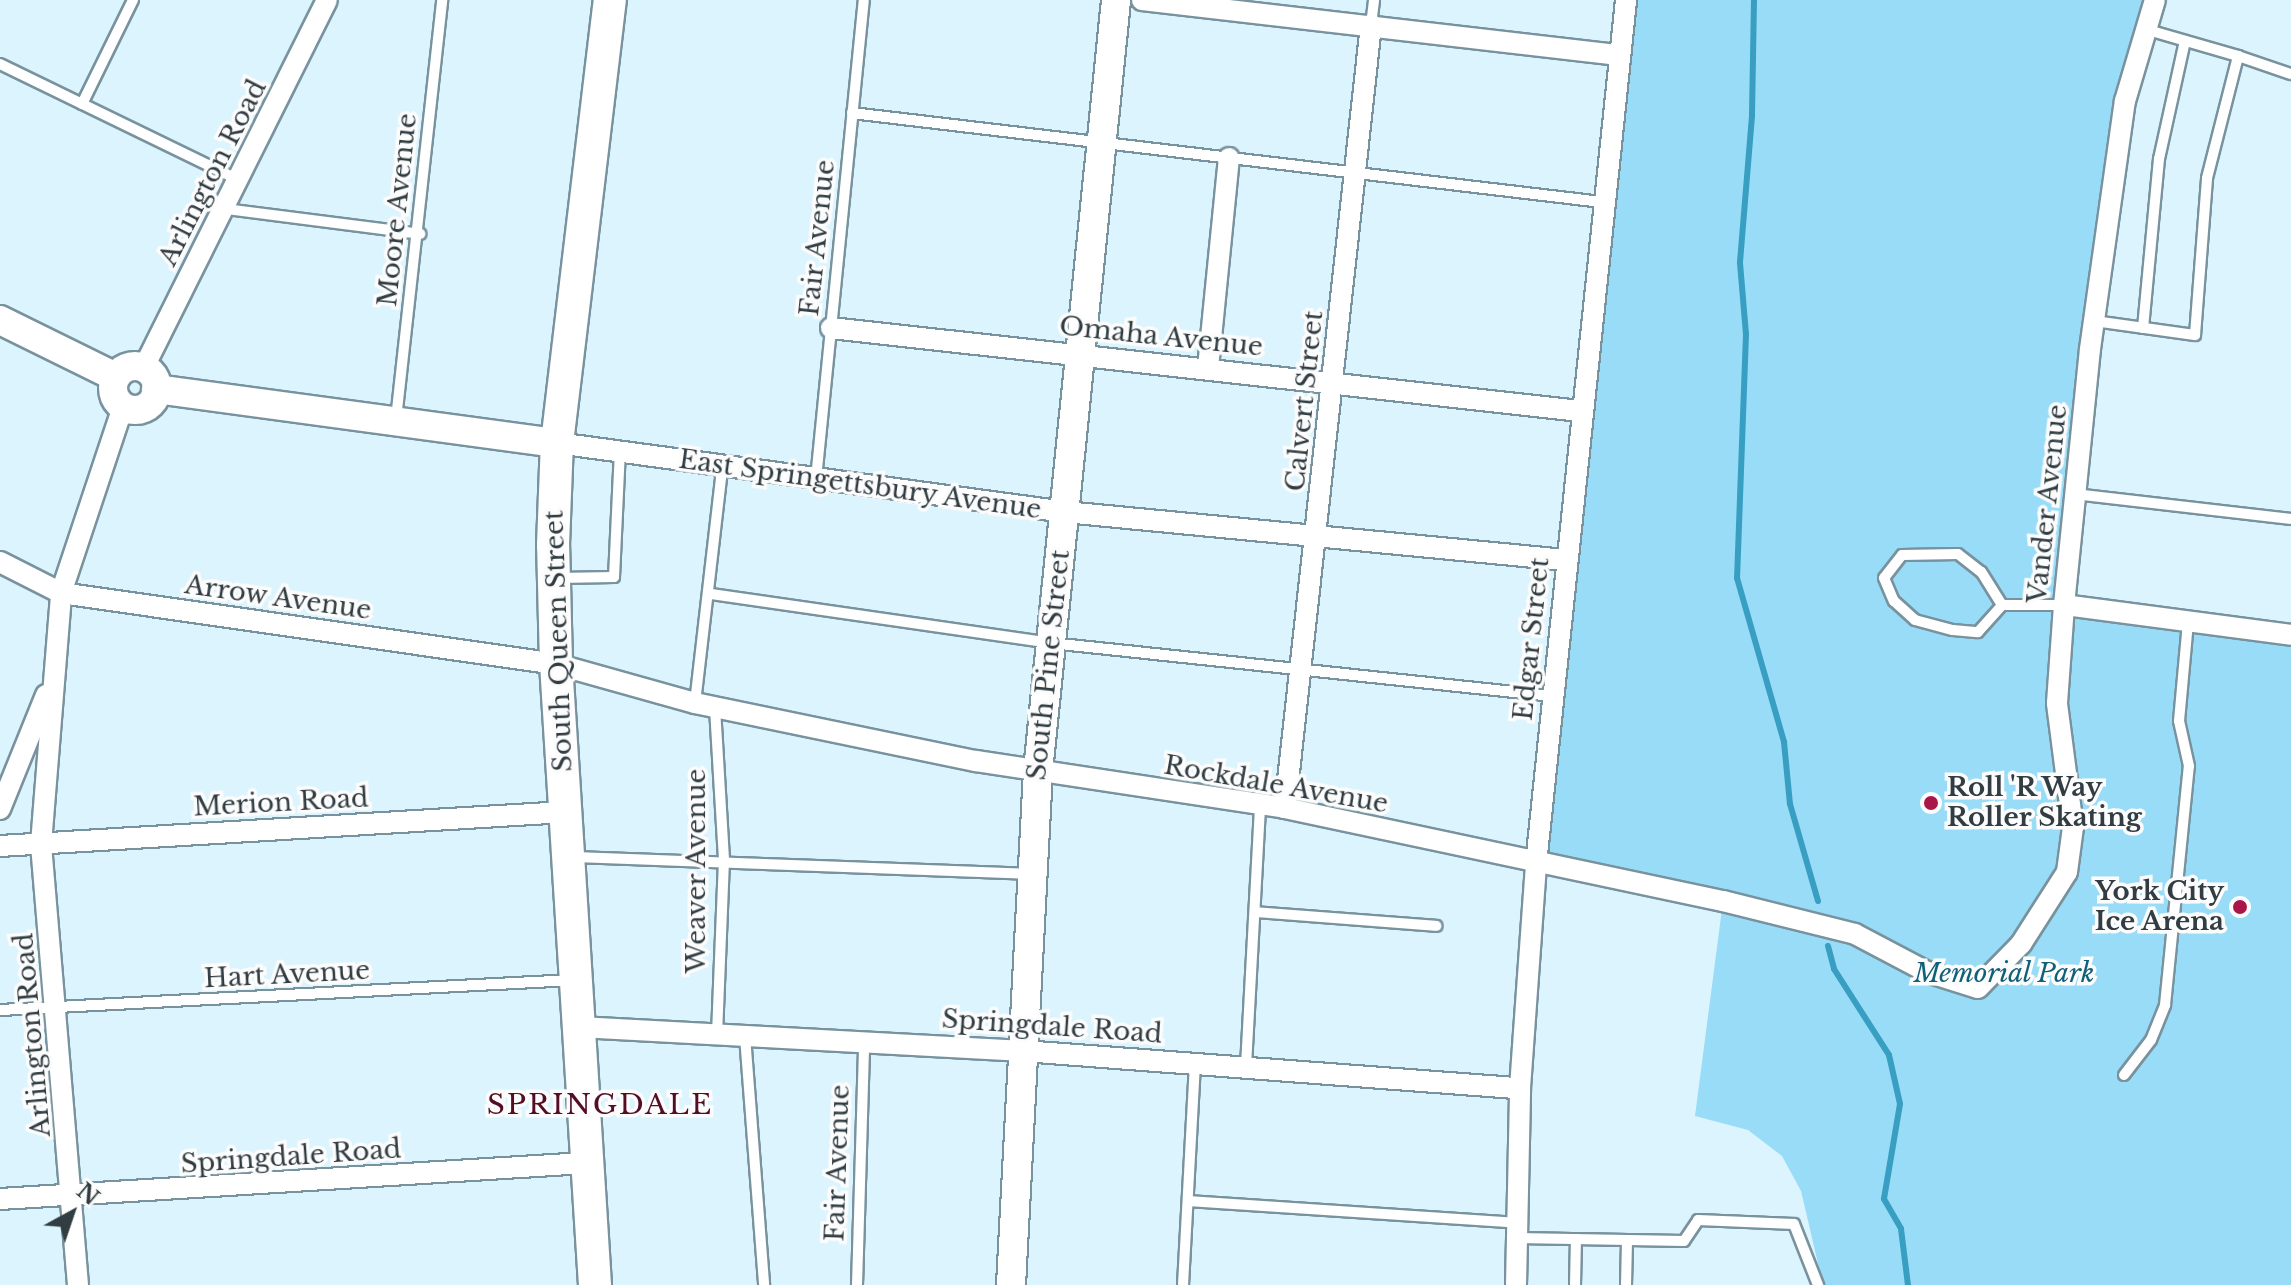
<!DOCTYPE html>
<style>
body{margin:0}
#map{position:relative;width:2291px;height:1285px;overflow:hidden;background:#dcf4fd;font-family:"Libre Baskerville",serif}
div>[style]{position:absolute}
.green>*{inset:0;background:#99dcf7}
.stream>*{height:6px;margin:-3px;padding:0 3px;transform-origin:3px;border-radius:3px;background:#389ec2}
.roads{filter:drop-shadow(2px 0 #78929e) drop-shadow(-2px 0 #78929e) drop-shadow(0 2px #78929e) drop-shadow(0 -2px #78929e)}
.lane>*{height:10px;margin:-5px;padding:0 5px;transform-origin:5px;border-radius:5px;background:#fff}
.street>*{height:20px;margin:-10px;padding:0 10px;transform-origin:10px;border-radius:10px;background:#fff}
.secondary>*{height:28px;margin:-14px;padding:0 14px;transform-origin:14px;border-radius:14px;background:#fff}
.secondary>.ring{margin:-14px;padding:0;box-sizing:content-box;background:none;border:28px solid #fff;border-radius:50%}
.primary>*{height:32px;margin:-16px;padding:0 16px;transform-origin:16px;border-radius:16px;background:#fff}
.dots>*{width:22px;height:22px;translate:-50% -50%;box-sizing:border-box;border:4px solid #fcfcfc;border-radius:50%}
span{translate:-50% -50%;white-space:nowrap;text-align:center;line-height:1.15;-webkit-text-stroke:7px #fcfcfc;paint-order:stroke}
.street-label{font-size:26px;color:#313d42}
.poi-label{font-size:26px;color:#313d42;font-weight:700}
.left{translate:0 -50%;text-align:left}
.right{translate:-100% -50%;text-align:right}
.park-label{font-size:26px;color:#116079;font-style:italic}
.neighbourhood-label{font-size:28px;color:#530e23;letter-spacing:2px}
.north{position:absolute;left:32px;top:1173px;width:80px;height:80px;-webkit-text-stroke:6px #fcfcfc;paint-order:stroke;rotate:40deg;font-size:22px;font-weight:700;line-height:32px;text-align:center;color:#313d42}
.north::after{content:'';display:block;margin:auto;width:28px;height:36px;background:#313d42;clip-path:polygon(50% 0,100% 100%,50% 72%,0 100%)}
</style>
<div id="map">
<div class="green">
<div style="clip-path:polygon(1626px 0,2155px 0,2125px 101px,2064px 605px,2291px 635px,2291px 1285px,1823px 1285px,1801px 1191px,1782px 1156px,1748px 1130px,1695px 1116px,1723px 901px,1536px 864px)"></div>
</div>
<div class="stream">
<div style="left:1754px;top:0;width:116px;rotate:91deg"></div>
<div style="left:1752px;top:116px;width:147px;rotate:94.7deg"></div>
<div style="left:1740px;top:263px;width:71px;rotate:85.2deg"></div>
<div style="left:1746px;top:334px;width:244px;rotate:92.1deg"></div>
<div style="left:1737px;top:578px;width:171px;rotate:74deg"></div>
<div style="left:1784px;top:742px;width:62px;rotate:84.5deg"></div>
<div style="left:1790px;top:804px;width:101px;rotate:73.9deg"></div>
<div style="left:1828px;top:946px;width:24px;rotate:75deg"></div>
<div style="left:1834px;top:969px;width:102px;rotate:57.4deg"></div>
<div style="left:1889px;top:1055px;width:50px;rotate:77.3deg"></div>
<div style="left:1900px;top:1104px;width:96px;rotate:99.6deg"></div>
<div style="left:1884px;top:1199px;width:34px;rotate:60deg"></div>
<div style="left:1901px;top:1229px;width:56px;rotate:82.9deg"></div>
</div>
<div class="roads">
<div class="lane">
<div style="left:1371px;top:25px;width:25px;rotate:-83deg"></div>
<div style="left:2238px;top:56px;width:56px;rotate:18.8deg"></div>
<div style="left:0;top:64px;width:266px;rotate:25.9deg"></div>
<div style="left:82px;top:104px;width:116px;rotate:-63.9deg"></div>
<div style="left:852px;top:113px;width:755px;rotate:6.77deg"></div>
<div style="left:226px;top:209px;width:196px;rotate:7.3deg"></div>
<div style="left:2094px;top:321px;width:102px;rotate:7.9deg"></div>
<div style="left:2195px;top:335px;width:157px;rotate:-85.6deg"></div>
<div style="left:2207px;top:178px;width:126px;rotate:-75.7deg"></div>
<div style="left:2238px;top:56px;width:94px;rotate:-163.9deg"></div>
<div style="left:2143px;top:328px;width:170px;rotate:-84.6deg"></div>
<div style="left:2159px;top:159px;width:121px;rotate:-77.6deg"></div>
<div style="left:396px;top:419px;width:422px;rotate:-83.7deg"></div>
<div style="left:816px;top:479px;width:481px;rotate:-84.3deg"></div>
<div style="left:2075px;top:494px;width:217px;rotate:6.6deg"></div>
<div style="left:557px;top:578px;width:57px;rotate:-1deg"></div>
<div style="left:614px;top:577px;width:125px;rotate:-87.3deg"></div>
<div style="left:711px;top:594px;width:344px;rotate:8.2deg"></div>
<div style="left:1051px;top:643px;width:504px;rotate:6.04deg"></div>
<div style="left:2002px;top:605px;width:39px;rotate:-122deg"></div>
<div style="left:1981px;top:572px;width:29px;rotate:-142deg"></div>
<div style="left:1958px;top:554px;width:56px;rotate:179deg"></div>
<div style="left:1902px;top:555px;width:29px;rotate:128deg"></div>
<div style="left:1884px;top:578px;width:25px;rotate:67deg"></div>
<div style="left:1894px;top:601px;width:28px;rotate:42deg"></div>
<div style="left:1915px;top:620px;width:39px;rotate:15deg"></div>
<div style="left:1953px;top:630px;width:25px;rotate:5deg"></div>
<div style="left:1978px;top:632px;width:36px;rotate:-48deg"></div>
<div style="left:2002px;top:605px;width:62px"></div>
<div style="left:695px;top:703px;width:237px;rotate:-83.4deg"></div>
<div style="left:715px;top:708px;width:152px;rotate:86.6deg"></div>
<div style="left:724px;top:860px;width:175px;rotate:92.3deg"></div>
<div style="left:573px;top:857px;width:456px;rotate:2.1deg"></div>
<div style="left:1255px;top:912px;width:182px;rotate:4.4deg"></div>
<div style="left:0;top:1010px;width:574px;rotate:-3deg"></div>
<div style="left:745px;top:1036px;width:250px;rotate:85.6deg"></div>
<div style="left:1246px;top:1066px;width:261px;rotate:-86.9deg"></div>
<div style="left:2124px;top:1075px;width:44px;rotate:-52.4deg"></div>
<div style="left:2151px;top:1040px;width:38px;rotate:-68deg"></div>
<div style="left:2165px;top:1005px;width:240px;rotate:-84.3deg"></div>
<div style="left:2189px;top:766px;width:46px;rotate:-102.5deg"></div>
<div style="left:2179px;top:721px;width:99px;rotate:-84.8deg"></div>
<div style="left:1189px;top:1201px;width:329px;rotate:3.8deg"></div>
<div style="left:1517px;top:1238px;width:167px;rotate:1deg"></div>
<div style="left:1684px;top:1241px;width:25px;rotate:-56deg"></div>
<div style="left:1698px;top:1220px;width:96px;rotate:2.4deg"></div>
<div style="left:1794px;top:1224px;width:66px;rotate:68.5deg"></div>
<div style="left:857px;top:1285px;width:243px;rotate:-88.3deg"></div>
<div style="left:1183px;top:1285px;width:221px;rotate:-86.9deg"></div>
<div style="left:1575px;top:1285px;width:46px;rotate:-88.8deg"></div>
<div style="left:1626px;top:1285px;width:44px;rotate:-88.7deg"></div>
</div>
<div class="street">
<div style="left:1142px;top:0;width:480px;rotate:6.6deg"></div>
<div style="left:831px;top:328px;width:755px;rotate:6.32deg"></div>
<div style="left:1208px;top:368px;width:211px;rotate:-84.3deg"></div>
<div style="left:143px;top:369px;width:412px;rotate:-63.5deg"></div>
<div style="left:557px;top:443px;width:513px;rotate:7.73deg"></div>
<div style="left:1065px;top:512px;width:502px;rotate:5.48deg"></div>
<div style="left:0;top:562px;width:68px;rotate:26.9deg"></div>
<div style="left:61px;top:593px;width:500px;rotate:8.16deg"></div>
<div style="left:556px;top:664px;width:144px;rotate:15.7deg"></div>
<div style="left:695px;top:703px;width:287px;rotate:11.7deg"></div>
<div style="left:976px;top:761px;width:313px;rotate:8.6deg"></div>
<div style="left:1285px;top:808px;width:448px;rotate:12deg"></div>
<div style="left:1723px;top:901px;width:136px;rotate:14deg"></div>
<div style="left:1855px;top:934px;width:81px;rotate:27.8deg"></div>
<div style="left:1927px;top:972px;width:53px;rotate:17.4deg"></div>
<div style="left:1978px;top:988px;width:62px;rotate:-45.7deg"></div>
<div style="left:2021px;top:944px;width:85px;rotate:-57.4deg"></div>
<div style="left:2067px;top:872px;width:45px;rotate:-82.4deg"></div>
<div style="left:2073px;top:827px;width:125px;rotate:-97.4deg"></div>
<div style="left:2057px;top:703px;width:98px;rotate:-85.9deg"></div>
<div style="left:2064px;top:605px;width:257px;rotate:-84.2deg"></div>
<div style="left:2090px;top:349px;width:250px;rotate:-82deg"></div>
<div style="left:2125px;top:101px;width:105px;rotate:-73.5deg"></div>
<div style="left:2064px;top:605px;width:229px;rotate:7.5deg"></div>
<div style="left:1285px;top:808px;width:788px;rotate:-83.73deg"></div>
<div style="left:0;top:809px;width:123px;rotate:-68deg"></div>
<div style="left:0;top:846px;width:567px;rotate:-3.44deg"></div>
<div style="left:580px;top:1027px;width:444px;rotate:3.1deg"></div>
<div style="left:1023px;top:1051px;width:498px;rotate:4.3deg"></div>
<div style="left:0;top:1199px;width:587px;rotate:-3.52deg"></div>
<div style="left:78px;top:1285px;width:443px;rotate:-94.8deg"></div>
<div style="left:41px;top:844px;width:252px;rotate:-85.4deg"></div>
<div style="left:61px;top:593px;width:196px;rotate:-71.6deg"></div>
<div style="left:1516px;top:1285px;width:197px;rotate:-88.8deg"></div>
<div style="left:1520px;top:1088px;width:225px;rotate:-85.9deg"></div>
<div style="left:1536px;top:864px;width:869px;rotate:-84.05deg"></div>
</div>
<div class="secondary">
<div style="left:0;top:320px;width:129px;rotate:26.2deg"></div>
<div class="ring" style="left:113px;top:366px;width:16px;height:16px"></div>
<div style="left:156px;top:389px;width:405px;rotate:7.7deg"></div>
<div style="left:1011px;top:1285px;width:515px;rotate:-86.99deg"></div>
<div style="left:1038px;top:771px;width:775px;rotate:-84.22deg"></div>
</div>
<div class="primary">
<div style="left:595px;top:1285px;width:622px;rotate:-93.59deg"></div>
<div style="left:556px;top:664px;width:119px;rotate:-91.4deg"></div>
<div style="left:553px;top:545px;width:102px;rotate:-87.8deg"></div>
<div style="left:557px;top:443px;width:446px;rotate:-83.2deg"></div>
</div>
</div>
<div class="dots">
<div style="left:1931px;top:803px;background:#aa164a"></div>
<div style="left:2240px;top:907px;background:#aa164a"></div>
</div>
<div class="street-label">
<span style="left:213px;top:173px;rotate:-63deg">Arlington Road</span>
<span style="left:398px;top:210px;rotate:-84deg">Moore Avenue</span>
<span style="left:818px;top:238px;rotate:-84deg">Fair Avenue</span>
<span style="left:1161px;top:337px;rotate:6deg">Omaha Avenue</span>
<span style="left:1305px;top:401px;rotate:-84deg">Calvert Street</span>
<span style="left:860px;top:485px;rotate:8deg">East Springettsbury Avenue</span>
<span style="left:2048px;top:504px;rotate:-84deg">Vander Avenue</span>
<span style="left:278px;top:598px;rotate:8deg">Arrow Avenue</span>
<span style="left:1532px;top:639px;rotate:-84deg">Edgar Street</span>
<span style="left:559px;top:641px;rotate:-92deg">South Queen Street</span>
<span style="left:1049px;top:665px;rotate:-84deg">South Pine Street</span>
<span style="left:1276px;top:785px;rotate:10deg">Rockdale Avenue</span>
<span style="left:281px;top:803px;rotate:-3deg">Merion Road</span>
<span style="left:697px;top:871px;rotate:-90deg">Weaver Avenue</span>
<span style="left:287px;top:975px;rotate:-3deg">Hart Avenue</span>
<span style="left:1052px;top:1027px;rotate:4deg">Springdale Road</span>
<span style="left:33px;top:1035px;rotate:-95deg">Arlington Road</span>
<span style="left:291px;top:1157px;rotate:-4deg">Springdale Road</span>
<span style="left:838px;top:1163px;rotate:-88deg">Fair Avenue</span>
</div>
<div class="poi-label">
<span class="left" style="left:1947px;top:803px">Roll 'R Way<br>Roller Skating</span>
<span class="right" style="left:2224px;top:907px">York City<br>Ice Arena</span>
</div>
<div class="park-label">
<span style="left:2004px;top:974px">Memorial Park</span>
</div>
<div class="neighbourhood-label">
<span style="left:600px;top:1105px">SPRINGDALE</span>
</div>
<div class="north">N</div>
</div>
